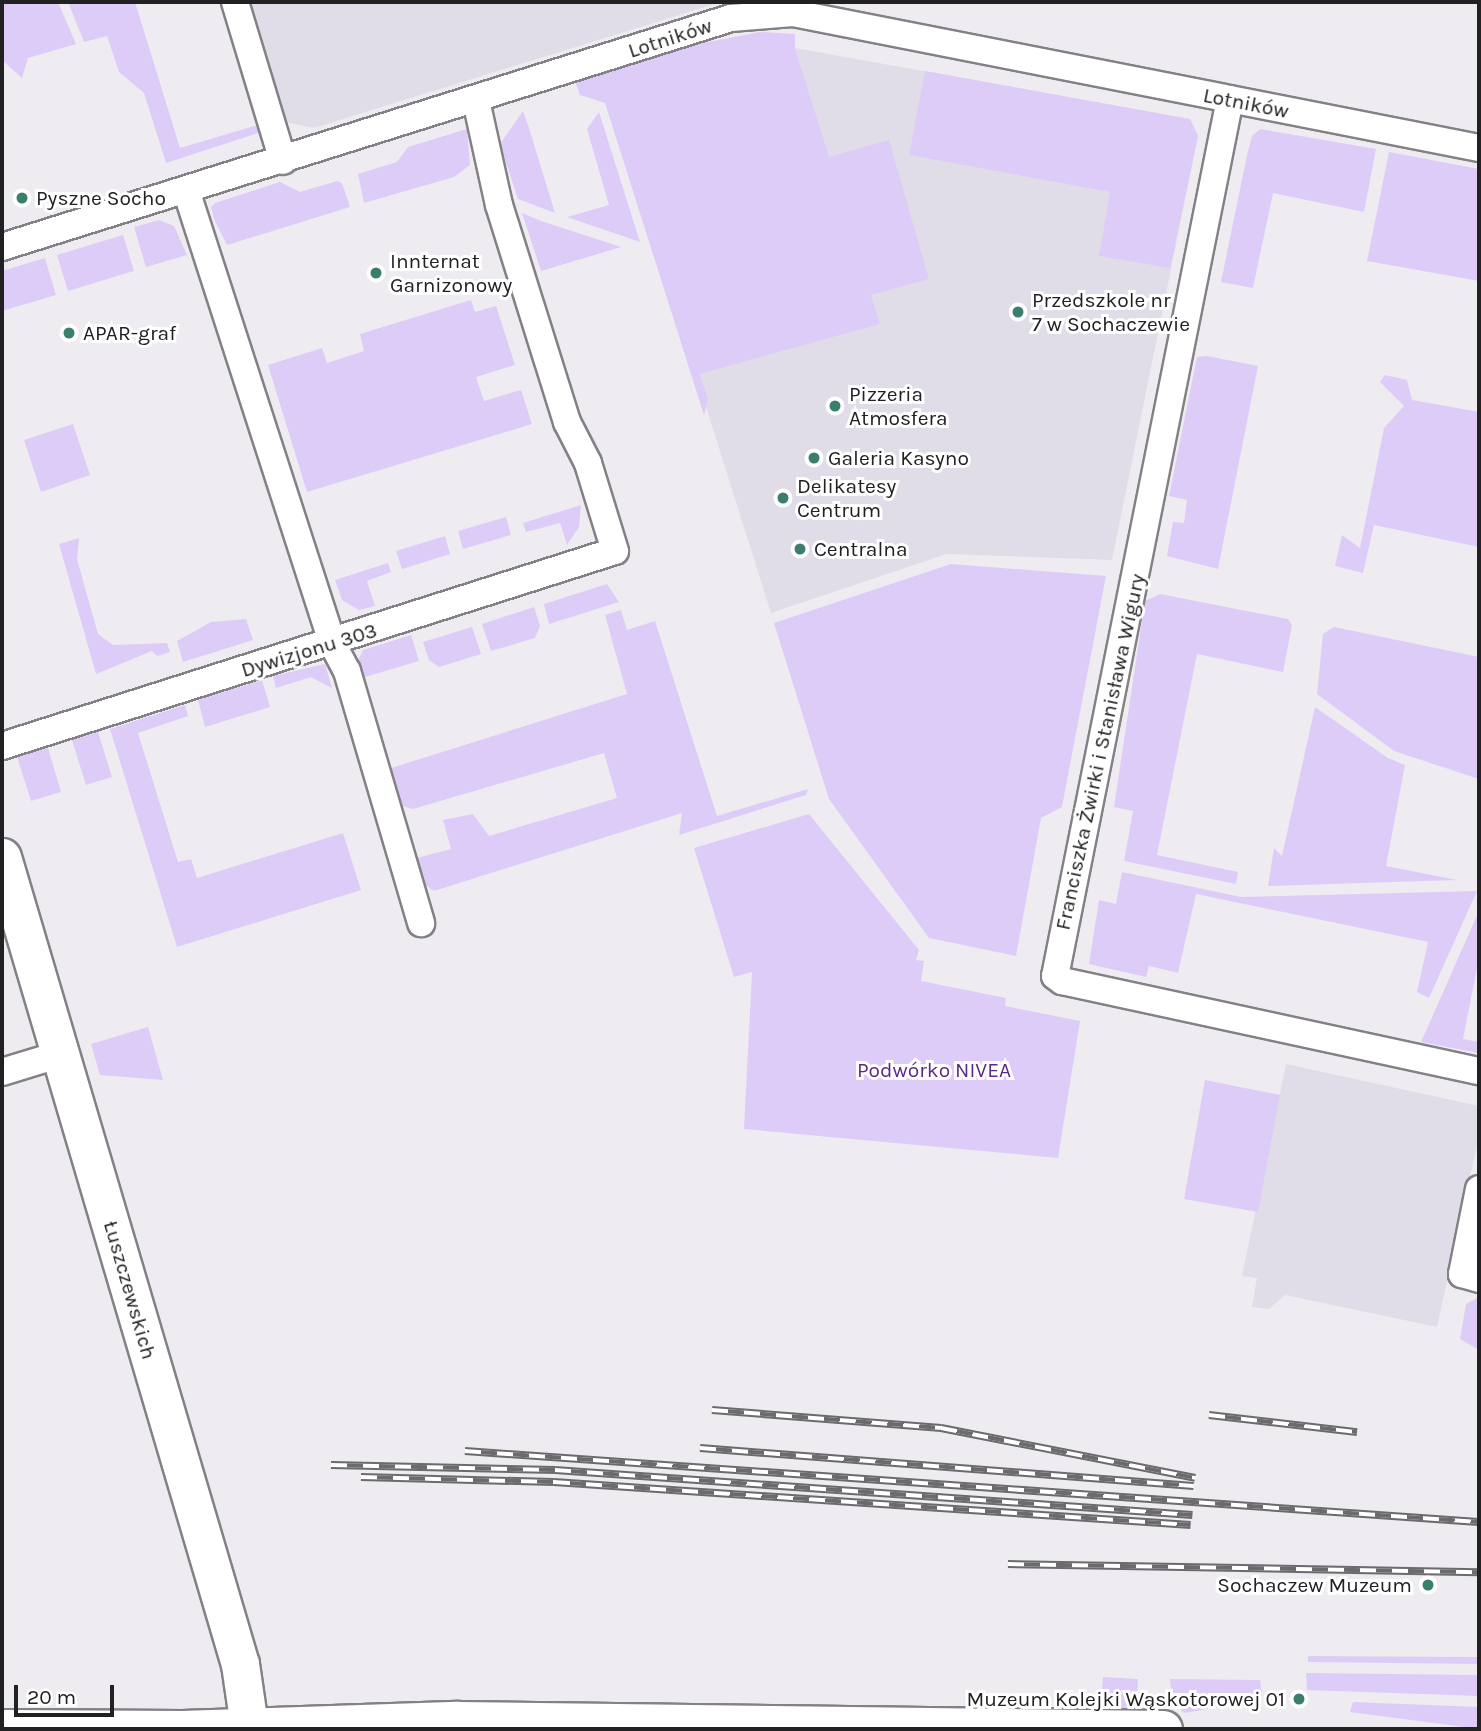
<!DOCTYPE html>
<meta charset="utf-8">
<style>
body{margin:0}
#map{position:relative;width:1481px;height:1731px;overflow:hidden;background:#eeecf1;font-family:Karla,sans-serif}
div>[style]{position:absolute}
.built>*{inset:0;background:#e1dde8}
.green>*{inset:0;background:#deccf8}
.roads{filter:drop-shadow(2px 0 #838185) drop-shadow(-2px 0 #838185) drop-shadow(0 2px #838185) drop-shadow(0 -2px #838185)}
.street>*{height:26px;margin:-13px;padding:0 13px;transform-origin:13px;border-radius:13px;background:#fff}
.secondary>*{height:37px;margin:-18.5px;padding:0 18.5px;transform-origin:18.5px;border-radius:18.5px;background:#fff}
.rail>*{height:8px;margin-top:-4px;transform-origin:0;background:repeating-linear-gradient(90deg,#fff 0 16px,#6b6a6d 0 32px);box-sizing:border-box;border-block:2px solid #6b6a6d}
.dots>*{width:19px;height:19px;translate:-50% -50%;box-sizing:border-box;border:4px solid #fff;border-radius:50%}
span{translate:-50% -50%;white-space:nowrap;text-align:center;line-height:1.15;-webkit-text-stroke:6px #fff;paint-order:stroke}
.street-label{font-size:21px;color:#212022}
.poi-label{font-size:21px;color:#212022}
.left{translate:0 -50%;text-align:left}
.right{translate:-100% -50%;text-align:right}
.park-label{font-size:21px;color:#5a2a87}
.frame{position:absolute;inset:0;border:4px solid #212022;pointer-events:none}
.scale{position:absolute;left:14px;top:1685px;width:100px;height:32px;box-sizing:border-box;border:4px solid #212022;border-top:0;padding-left:9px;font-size:21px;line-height:24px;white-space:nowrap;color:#212022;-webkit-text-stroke:5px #fff;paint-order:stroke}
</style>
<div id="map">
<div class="built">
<div style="clip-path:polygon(246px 2px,721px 2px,314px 128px,286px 122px)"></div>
<div style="clip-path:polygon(795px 48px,1190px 119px,1198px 136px,1112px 560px,947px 554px,771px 613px,696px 375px,879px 324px)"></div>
<div style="clip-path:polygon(1286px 1064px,1479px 1106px,1479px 1136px,1437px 1327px,1285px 1295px,1269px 1309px,1252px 1307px,1257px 1278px,1242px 1276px)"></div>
</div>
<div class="green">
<div style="clip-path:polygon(2px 2px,58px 2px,76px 44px,28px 58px,22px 78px,2px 60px)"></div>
<div style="clip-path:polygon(68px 2px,135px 2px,180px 148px,258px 125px,258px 133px,166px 163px,144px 93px,119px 72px,107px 36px,84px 42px)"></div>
<div style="clip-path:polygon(760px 32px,795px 34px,795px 48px,829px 157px,889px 140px,929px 279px,871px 295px,880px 324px,700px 374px,708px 399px,704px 415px,605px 103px,580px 95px,575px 81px,682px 47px)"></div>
<div style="clip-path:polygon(925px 71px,1190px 119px,1198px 136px,1170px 268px,1099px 256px,1110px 192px,909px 155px)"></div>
<div style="clip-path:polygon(523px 111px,529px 128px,555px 213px,518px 199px,500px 144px)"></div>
<div style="clip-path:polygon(599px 112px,640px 242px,567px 217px,609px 205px,587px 129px)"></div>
<div style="clip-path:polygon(467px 129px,470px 165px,454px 177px,364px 203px,358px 174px,397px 162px,408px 147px)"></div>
<div style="clip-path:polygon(1260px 129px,1376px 149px,1364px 212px,1273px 193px,1253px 288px,1221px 282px,1247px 155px,1252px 136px)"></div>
<div style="clip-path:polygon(1389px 152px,1479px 169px,1479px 281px,1367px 261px)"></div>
<div style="clip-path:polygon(337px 181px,342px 183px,350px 207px,227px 245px,214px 219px,211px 207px,215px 203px,280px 182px,300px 192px)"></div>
<div style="clip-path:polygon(522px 213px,541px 221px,621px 247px,541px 271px)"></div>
<div style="clip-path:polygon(159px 220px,174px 226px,187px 255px,146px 267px,134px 227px)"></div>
<div style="clip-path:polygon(123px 235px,134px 271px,68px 291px,57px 255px)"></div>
<div style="clip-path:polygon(45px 258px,56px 295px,2px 311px,2px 271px)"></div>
<div style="clip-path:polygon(471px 300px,475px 312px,496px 306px,515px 365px,476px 377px,484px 401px,521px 390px,532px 424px,307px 492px,268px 365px,322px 348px,327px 363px,364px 351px,360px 334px)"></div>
<div style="clip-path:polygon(1207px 356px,1258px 366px,1218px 569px,1167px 556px,1173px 522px,1184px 523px,1187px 500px,1169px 496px,1197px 357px)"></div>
<div style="clip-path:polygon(1385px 375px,1407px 380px,1412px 400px,1479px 412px,1479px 547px,1374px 525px,1363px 573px,1335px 566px,1342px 535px,1360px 548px,1384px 428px,1404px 406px,1380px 382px)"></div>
<div style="clip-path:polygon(73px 424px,90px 475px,41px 492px,24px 440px)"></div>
<div style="clip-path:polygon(581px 505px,579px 527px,567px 545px,560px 523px,526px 532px,523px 523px)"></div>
<div style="clip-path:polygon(506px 517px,511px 535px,463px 549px,458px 531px)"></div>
<div style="clip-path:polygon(445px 536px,450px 554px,402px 569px,396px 551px)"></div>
<div style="clip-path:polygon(79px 538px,77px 559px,98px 634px,113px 645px,167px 643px,170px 652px,157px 656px,152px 651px,96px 674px,59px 544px)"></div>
<div style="clip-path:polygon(388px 563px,391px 572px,367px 581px,375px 606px,359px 610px,342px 600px,335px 580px)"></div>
<div style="clip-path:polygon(951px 564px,1106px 576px,1062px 807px,1041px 818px,1016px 956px,929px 938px,829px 799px,774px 623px)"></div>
<div style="clip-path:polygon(607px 584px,619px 602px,549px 624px,544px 604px)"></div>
<div style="clip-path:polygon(1160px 594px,1288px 619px,1292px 625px,1283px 672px,1197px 654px,1157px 855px,1238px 872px,1236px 884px,1124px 861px,1133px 811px,1114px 807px,1145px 601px)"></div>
<div style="clip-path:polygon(534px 607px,540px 626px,535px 638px,491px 651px,482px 624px)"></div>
<div style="clip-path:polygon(621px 610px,627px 630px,655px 621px,717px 816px,808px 789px,806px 795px,679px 835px,682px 813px,434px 891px,419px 880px,413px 859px,451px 849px,443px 820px,473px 814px,489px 836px,617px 798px,604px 753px,413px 809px,395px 804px,385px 770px,627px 694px,605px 615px)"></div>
<div style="clip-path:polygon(246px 619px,253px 640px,183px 662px,177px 641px,211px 622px)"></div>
<div style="clip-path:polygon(472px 627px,481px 654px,439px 667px,429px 660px,423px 642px)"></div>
<div style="clip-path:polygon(1334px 627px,1479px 657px,1479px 779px,1394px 751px,1317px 694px,1323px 634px)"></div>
<div style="clip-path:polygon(411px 635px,419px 661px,358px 679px,356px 665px,363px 650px)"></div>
<div style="clip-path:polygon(325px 664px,332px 688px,311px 677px,276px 688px,273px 676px)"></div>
<div style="clip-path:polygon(262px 680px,270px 707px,205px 727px,198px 700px)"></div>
<div style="clip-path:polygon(185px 705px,188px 716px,138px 733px,178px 862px,191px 859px,197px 878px,343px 833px,361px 890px,177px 947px,110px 729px)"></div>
<div style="clip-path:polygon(1315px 707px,1388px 758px,1405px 765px,1386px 866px,1457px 880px,1268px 886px,1274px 848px,1282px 856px)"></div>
<div style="clip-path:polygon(98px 732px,112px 777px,86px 785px,72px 740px)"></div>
<div style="clip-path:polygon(48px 748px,61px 792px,31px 801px,17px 757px)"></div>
<div style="clip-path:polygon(809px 814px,919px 950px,916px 960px,924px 961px,921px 981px,1006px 998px,1005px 1006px,1080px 1021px,1058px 1158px,744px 1129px,752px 972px,734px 977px,694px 848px)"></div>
<div style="clip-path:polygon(1122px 872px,1241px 897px,1477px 891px,1429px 998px,1417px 992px,1428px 942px,1196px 894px,1178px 973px,1149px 966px,1146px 977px,1089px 964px,1099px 900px,1116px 904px)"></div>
<div style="clip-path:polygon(1479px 911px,1479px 958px,1463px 1039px,1479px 1042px,1479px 1053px,1421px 1042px)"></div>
<div style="clip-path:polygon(148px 1027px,163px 1080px,100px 1075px,91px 1044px)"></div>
<div style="clip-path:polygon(1205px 1080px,1280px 1095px,1258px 1212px,1184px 1199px)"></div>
<div style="clip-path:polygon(1479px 1297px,1479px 1350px,1460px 1339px,1466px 1304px)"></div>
<div style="clip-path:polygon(1308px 1656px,1479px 1657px,1479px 1664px,1308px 1662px)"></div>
<div style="clip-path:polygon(1306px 1673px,1479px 1675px,1479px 1696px,1307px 1690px)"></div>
<div style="clip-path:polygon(1103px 1677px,1138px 1679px,1137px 1698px,1130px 1708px,1100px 1713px)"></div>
<div style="clip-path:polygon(1170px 1679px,1260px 1680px,1262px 1695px,1246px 1694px,1245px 1703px,1184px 1713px,1172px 1700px)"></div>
<div style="clip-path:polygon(1353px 1702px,1479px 1707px,1479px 1729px,1350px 1712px)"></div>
</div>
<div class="roads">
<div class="street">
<div style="left:235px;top:2px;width:166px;rotate:73.2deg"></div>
<div style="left:1230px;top:99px;width:894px;rotate:101.28deg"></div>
<div style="left:1055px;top:976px;width:9px;rotate:36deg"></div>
<div style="left:1062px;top:981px;width:427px;rotate:12.2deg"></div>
<div style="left:186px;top:190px;width:476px;rotate:72.1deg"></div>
<div style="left:332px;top:643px;width:32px;rotate:62deg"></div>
<div style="left:347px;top:671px;width:263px;rotate:73.6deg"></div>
<div style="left:2px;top:247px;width:764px;rotate:-17.44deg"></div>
<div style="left:731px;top:18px;width:62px;rotate:-4.6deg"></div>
<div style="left:793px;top:13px;width:699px;rotate:11.13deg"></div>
<div style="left:2px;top:746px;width:643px;rotate:-17.65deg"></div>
<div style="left:615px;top:551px;width:92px;rotate:-107.1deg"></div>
<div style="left:588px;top:463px;width:46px;rotate:-117.1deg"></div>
<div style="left:567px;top:422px;width:227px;rotate:-107.4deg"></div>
<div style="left:499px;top:205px;width:107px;rotate:-102.4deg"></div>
<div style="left:2px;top:1072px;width:62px;rotate:-17deg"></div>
<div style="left:1479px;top:1189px;width:87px;rotate:101.3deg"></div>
<div style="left:1462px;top:1274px;width:18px;rotate:16deg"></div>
</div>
<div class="secondary">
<div style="left:2px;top:857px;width:841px;rotate:73.57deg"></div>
<div style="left:240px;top:1664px;width:63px;rotate:81.7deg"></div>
<div style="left:2px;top:1728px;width:180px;rotate:0.3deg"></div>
<div style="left:182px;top:1729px;width:276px;rotate:-1.9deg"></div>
<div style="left:458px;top:1720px;width:705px;rotate:0.73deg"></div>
</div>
</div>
<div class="rail">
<div style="left:712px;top:1410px;width:230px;rotate:4.5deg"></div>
<div style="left:941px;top:1428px;width:259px;rotate:11.1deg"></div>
<div style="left:1209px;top:1415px;width:149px;rotate:6.6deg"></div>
<div style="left:700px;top:1448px;width:495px;rotate:4.4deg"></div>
<div style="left:465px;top:1451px;width:1016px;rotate:4.01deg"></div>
<div style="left:331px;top:1465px;width:224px;rotate:1.3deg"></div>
<div style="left:555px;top:1470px;width:639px;rotate:4.04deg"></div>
<div style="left:361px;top:1477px;width:193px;rotate:1.5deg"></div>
<div style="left:554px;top:1482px;width:638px;rotate:3.86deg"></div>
<div style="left:1008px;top:1564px;width:471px;rotate:1deg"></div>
</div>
<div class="dots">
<div style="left:22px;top:198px;background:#3c7e6e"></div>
<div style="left:376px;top:273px;background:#3c7e6e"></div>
<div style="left:1018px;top:312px;background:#3c7e6e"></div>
<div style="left:69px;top:333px;background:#3c7e6e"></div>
<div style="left:835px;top:406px;background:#3c7e6e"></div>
<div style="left:814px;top:458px;background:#3c7e6e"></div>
<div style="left:783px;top:498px;background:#3c7e6e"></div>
<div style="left:800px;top:549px;background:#3c7e6e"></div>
<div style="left:1428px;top:1585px;background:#3c7e6e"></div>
<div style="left:1299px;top:1699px;background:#3c7e6e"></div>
</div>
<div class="street-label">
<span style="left:670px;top:38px;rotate:-18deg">Lotników</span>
<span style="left:1246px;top:103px;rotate:11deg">Lotników</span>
<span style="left:309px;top:650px;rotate:-17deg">Dywizjonu 303</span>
<span style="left:1100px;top:752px;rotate:-78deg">Franciszka Żwirki i Stanisława Wigury</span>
<span style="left:130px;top:1290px;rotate:74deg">Łuszczewskich</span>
</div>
<div class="poi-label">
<span class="left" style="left:36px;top:198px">Pyszne Socho</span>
<span class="left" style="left:390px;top:273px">Innternat<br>Garnizonowy</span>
<span class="left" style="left:1032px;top:312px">Przedszkole nr<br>7 w Sochaczewie</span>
<span class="left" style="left:83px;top:333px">APAR-graf</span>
<span class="left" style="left:849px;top:406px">Pizzeria<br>Atmosfera</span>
<span class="left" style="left:828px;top:458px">Galeria Kasyno</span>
<span class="left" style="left:797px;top:498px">Delikatesy<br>Centrum</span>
<span class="left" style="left:814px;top:549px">Centralna</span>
<span class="right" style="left:1412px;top:1585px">Sochaczew Muzeum</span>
<span class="right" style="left:1285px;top:1699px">Muzeum Kolejki Wąskotorowej 01</span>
</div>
<div class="park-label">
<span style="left:934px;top:1070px">Podwórko NIVEA</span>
</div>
<div class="frame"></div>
<div class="scale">20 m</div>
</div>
